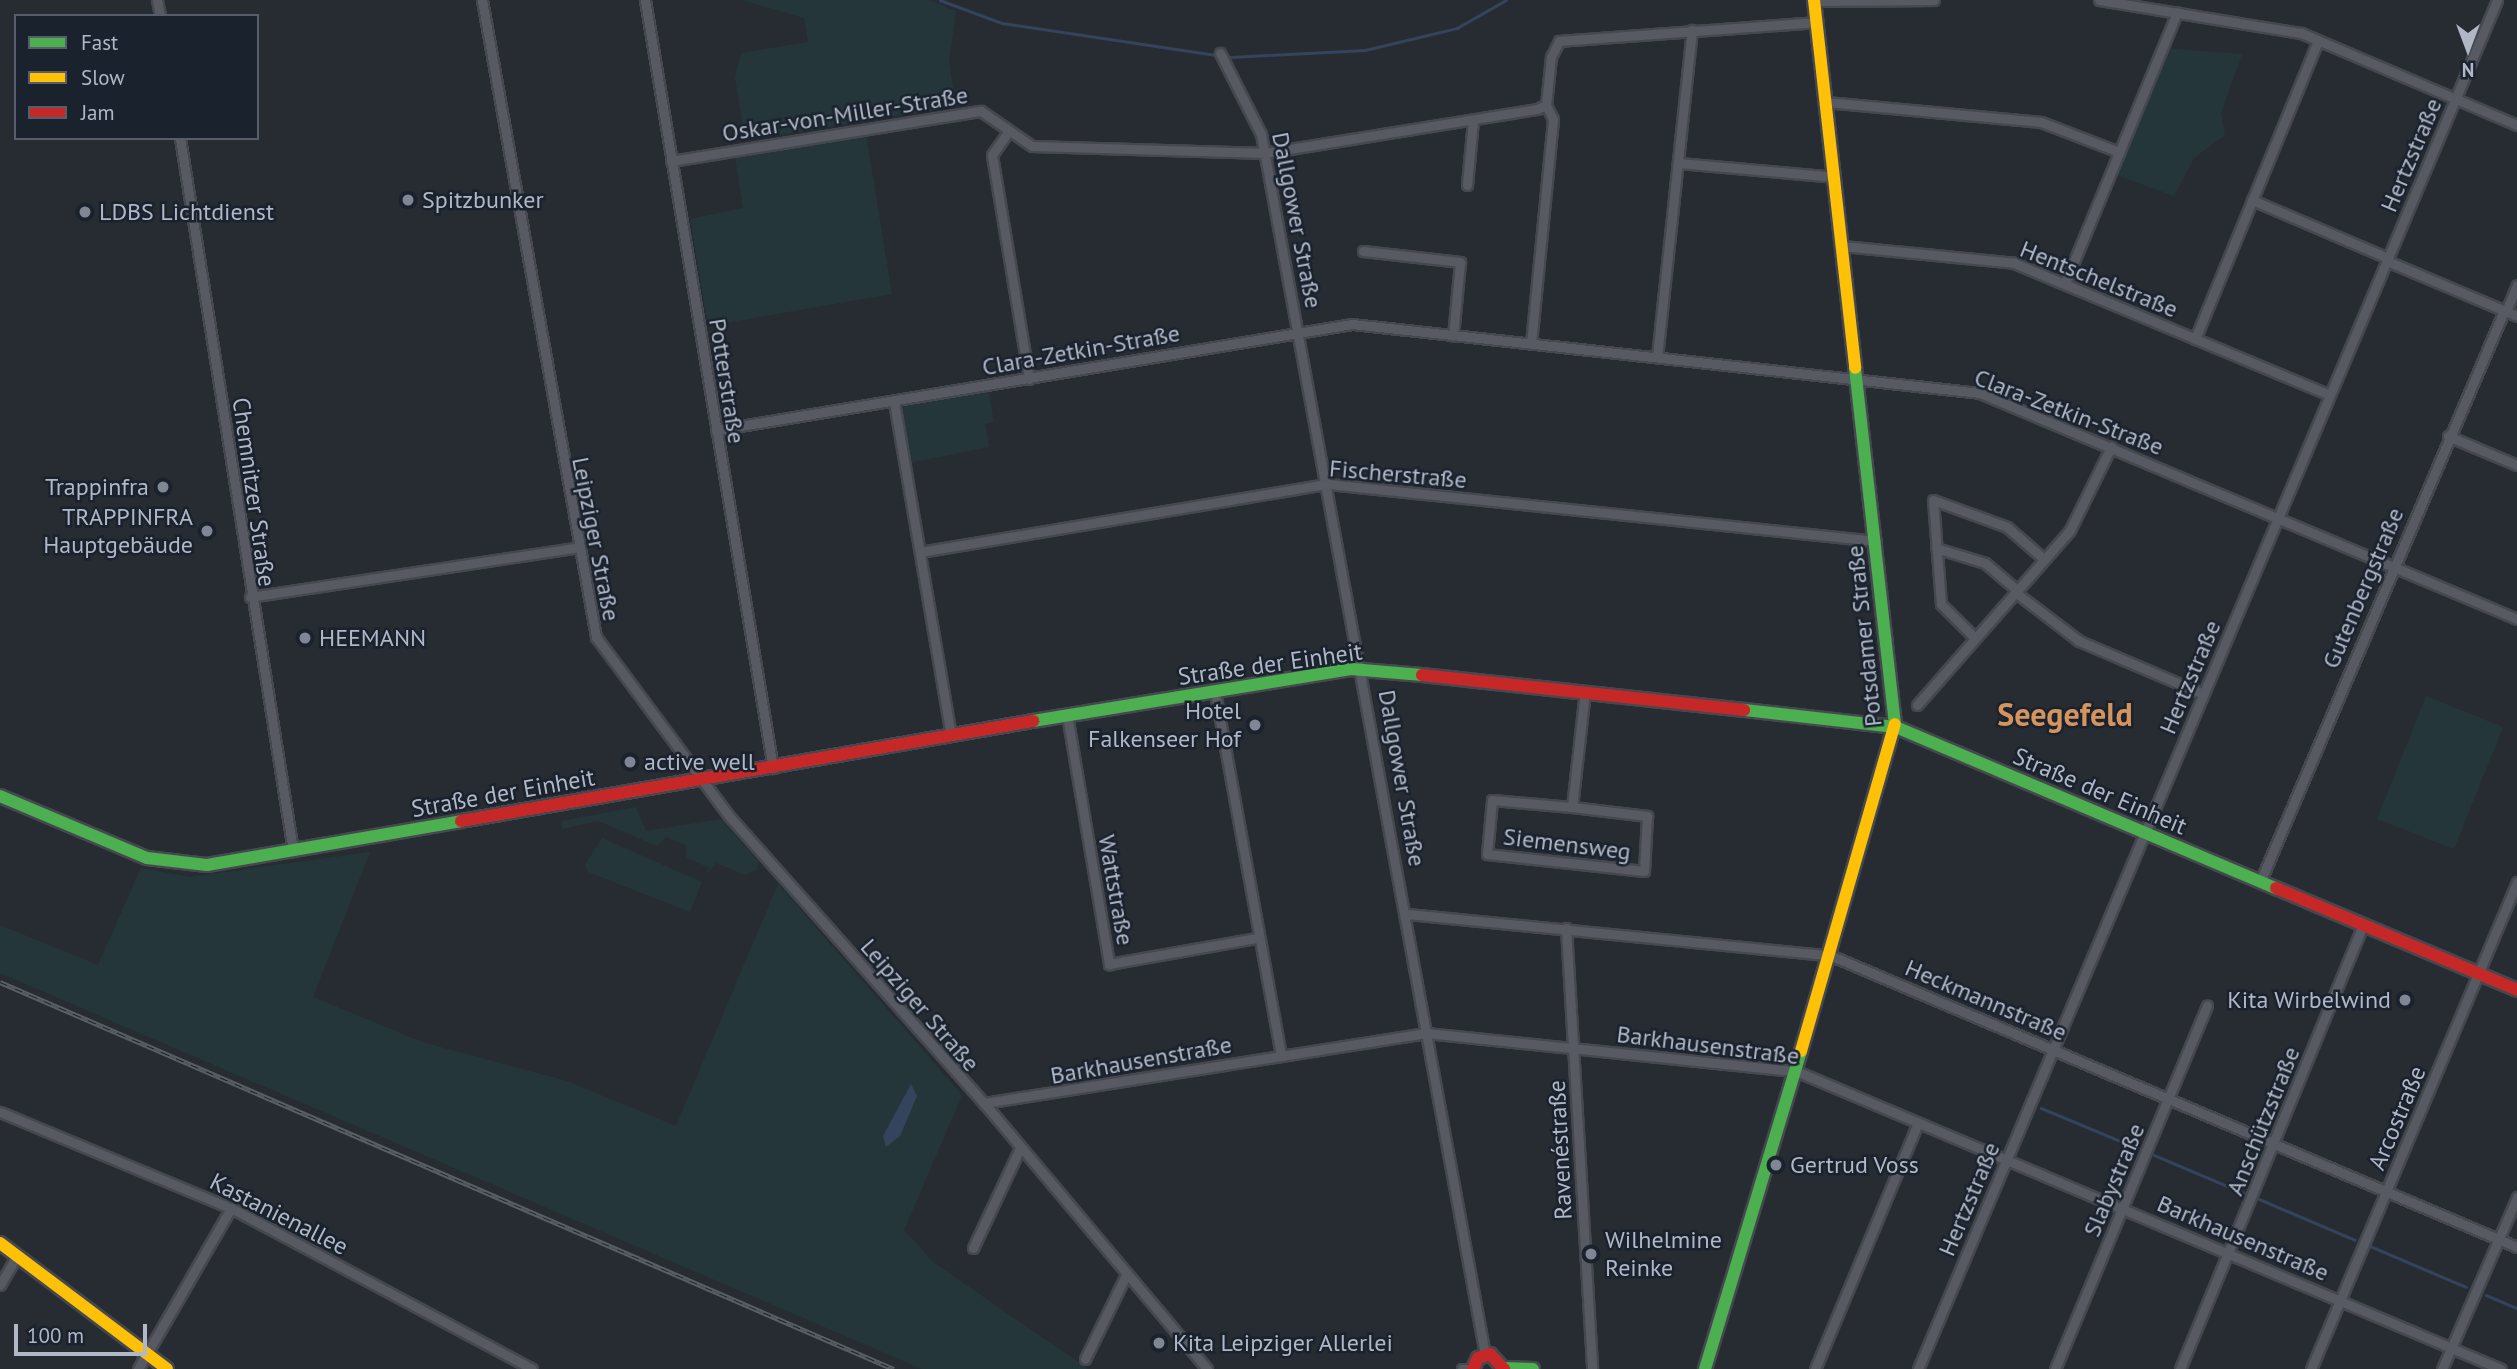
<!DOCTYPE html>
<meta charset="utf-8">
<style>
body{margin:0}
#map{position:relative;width:2517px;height:1369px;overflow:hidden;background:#272c33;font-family:"PT Sans",sans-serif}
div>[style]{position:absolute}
.green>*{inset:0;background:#243639}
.water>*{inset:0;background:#34445c}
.stream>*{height:2.5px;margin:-1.25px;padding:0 1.25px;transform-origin:1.25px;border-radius:1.25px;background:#34445c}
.roads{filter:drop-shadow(2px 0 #45484e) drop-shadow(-2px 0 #45484e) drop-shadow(0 2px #45484e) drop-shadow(0 -2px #45484e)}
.street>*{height:9px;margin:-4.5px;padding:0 4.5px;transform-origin:4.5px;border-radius:4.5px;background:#575a62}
.fast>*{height:12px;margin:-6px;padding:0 6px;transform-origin:6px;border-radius:6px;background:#4caf50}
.slow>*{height:12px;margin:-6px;padding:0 6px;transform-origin:6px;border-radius:6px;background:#ffc107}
.jam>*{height:12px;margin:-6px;padding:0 6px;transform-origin:6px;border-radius:6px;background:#c62828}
.rail>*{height:5px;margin-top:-2.5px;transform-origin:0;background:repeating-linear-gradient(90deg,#1a222e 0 8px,#5a5e65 0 16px);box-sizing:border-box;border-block:2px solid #5a5e65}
.dots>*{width:19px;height:19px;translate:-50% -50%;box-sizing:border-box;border:4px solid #1a222e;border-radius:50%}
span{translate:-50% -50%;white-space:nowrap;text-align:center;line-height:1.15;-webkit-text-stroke:5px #1a222e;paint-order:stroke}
.street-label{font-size:24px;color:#b0b7c6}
.poi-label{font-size:24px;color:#b0b7c6}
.left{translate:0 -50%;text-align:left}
.right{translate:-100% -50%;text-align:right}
.district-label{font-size:32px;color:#d3945e;font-weight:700}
.legend{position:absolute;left:14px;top:14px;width:245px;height:126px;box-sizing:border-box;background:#1a222e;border:2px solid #565e6b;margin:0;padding:9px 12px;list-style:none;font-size:21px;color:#b0b7c6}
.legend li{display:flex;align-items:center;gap:14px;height:35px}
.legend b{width:35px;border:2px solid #565e6b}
.north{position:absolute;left:2433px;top:14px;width:70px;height:70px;-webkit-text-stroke:5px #1a222e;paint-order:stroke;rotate:180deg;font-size:19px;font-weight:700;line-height:28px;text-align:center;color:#b0b7c6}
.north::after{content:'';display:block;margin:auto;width:24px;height:32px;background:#b0b7c6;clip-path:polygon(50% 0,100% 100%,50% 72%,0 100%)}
.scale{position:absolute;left:14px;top:1324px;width:133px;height:32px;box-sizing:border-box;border:4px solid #b0b7c6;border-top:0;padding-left:9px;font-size:21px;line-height:24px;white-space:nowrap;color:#b0b7c6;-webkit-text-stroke:5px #1a222e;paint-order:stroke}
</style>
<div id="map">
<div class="green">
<div style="clip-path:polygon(741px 0,928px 0,956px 11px,949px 62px,956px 106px,745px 141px,735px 77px,741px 53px,808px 42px,804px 18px)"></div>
<div style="clip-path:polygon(2164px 48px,2242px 54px,2221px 113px,2225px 135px,2194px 158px,2174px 196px,2111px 173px)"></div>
<div style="clip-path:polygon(866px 135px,892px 294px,708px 326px,690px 219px,743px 208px,735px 157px)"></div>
<div style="clip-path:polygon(988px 388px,994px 422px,985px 424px,989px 447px,909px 463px,899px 409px,906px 402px)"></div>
<div style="clip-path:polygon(2426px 696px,2503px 727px,2454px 849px,2377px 819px)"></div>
<div style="clip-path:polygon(636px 807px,646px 831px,721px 819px,759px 862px,756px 870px,745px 875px,716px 863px,710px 871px,705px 873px,710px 868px,687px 858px,686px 845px,666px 837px,657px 846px,598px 821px,562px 829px,561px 821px)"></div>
<div style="clip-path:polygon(602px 838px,702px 882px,690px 912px,588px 872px,585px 865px)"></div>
<div style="clip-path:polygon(370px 852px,313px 997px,422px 1042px,567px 1081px,676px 1126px,778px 884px,962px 1095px,904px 1230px,933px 1262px,1088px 1369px,922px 1369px,0 973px,0 925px,98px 965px,141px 868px,190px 877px)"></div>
</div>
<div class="water">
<div style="clip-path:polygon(911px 1084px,917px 1096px,900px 1136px,886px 1147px,883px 1136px)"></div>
</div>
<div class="stream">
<div style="left:940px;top:0;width:66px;rotate:20.4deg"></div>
<div style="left:1002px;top:23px;width:216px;rotate:8.5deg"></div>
<div style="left:1230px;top:57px;width:135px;rotate:-3deg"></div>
<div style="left:1365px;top:50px;width:95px;rotate:-13.4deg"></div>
<div style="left:1457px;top:28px;width:56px;rotate:-29.7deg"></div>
<div style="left:2041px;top:1108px;width:104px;rotate:22.6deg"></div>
<div style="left:2154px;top:1155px;width:98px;rotate:22.9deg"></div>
<div style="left:2259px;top:1199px;width:104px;rotate:23.1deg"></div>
<div style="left:2370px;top:1246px;width:104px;rotate:23.1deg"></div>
<div style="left:2486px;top:1295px;width:34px;rotate:23deg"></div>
</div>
<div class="roads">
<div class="street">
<div style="left:157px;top:0;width:16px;rotate:79deg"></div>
<div style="left:482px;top:0;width:647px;rotate:79.85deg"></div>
<div style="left:596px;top:637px;width:223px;rotate:53.4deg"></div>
<div style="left:729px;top:816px;width:384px;rotate:48.4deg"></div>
<div style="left:984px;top:1103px;width:347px;rotate:50deg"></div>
<div style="left:645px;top:0;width:779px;rotate:80.54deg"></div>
<div style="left:2099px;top:0;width:205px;rotate:9.3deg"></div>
<div style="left:2301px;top:33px;width:235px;rotate:23.1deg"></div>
<div style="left:1814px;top:1px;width:120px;rotate:-0.5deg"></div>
<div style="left:1220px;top:53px;width:91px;rotate:63.2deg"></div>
<div style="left:1261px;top:134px;width:1240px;rotate:79.6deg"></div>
<div style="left:1826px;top:102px;width:216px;rotate:5.3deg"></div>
<div style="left:2041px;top:122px;width:84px;rotate:21deg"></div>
<div style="left:1008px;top:132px;width:28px;rotate:125deg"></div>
<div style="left:992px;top:155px;width:227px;rotate:80.6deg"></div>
<div style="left:180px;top:138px;width:722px;rotate:80.99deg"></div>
<div style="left:671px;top:161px;width:314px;rotate:-9.2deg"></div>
<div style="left:981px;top:111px;width:62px;rotate:34.5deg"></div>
<div style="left:1032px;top:146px;width:233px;rotate:1.7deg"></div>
<div style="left:1265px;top:153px;width:276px;rotate:-9.2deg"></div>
<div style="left:1537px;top:109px;width:10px;rotate:-24deg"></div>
<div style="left:1546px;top:105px;width:48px;rotate:-84.1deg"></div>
<div style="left:1551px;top:57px;width:18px;rotate:-63deg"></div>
<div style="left:1559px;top:41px;width:259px;rotate:-4.2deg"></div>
<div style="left:1678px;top:163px;width:157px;rotate:5.1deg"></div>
<div style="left:1467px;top:185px;width:65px;rotate:-84.7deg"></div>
<div style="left:2252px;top:200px;width:148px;rotate:23.1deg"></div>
<div style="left:1842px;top:246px;width:173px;rotate:5.6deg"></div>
<div style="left:2014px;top:263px;width:342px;rotate:22.7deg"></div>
<div style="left:1363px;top:251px;width:98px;rotate:6.5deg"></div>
<div style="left:1460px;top:262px;width:74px;rotate:95.4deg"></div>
<div style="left:2387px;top:261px;width:141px;rotate:22.9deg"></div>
<div style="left:2065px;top:283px;width:293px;rotate:-67.5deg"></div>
<div style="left:2506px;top:311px;width:28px;rotate:-67deg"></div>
<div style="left:2195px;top:339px;width:323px;rotate:-67.6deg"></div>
<div style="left:1531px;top:344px;width:226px;rotate:-84.4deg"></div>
<div style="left:1553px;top:119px;width:16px;rotate:-117deg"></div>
<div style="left:1657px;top:357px;width:329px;rotate:-83.9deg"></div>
<div style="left:894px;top:402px;width:339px;rotate:80.3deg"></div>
<div style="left:716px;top:430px;width:645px;rotate:-9.46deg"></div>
<div style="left:1352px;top:324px;width:632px;rotate:6.27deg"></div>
<div style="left:1980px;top:393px;width:583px;rotate:22.82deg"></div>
<div style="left:2448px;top:436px;width:75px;rotate:22.8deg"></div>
<div style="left:1936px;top:548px;width:51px;rotate:17deg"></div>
<div style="left:1985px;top:563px;width:42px;rotate:40.2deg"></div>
<div style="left:920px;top:552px;width:414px;rotate:-9.5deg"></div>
<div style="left:1328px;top:484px;width:551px;rotate:5.94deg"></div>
<div style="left:2015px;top:592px;width:81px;rotate:37.4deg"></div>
<div style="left:2079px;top:641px;width:135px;rotate:23.1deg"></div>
<div style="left:250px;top:597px;width:329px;rotate:-8.6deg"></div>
<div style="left:1975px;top:638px;width:48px;rotate:-135deg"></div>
<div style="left:1941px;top:604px;width:104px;rotate:-94.4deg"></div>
<div style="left:1933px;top:500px;width:79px;rotate:20deg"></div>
<div style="left:2007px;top:527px;width:49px;rotate:40.9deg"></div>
<div style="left:1215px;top:692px;width:370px;rotate:79.7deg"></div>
<div style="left:1917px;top:705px;width:232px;rotate:-48.8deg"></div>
<div style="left:2070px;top:530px;width:93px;rotate:-63.7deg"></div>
<div style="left:1067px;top:715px;width:253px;rotate:80.4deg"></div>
<div style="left:1109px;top:964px;width:150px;rotate:-10deg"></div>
<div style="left:1572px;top:807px;width:76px;rotate:6.8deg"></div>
<div style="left:1647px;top:816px;width:55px;rotate:93.1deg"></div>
<div style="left:1644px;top:871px;width:158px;rotate:-173.8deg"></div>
<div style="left:1487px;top:854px;width:54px;rotate:-84.7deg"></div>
<div style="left:1492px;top:800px;width:80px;rotate:5deg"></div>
<div style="left:1572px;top:807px;width:116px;rotate:-83.6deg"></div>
<div style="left:2260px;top:882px;width:621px;rotate:-66.86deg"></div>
<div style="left:1407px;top:914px;width:427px;rotate:5.6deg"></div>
<div style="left:1832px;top:956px;width:744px;rotate:23.02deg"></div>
<div style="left:1566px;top:928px;width:442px;rotate:86.6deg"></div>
<div style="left:984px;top:1103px;width:448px;rotate:-9deg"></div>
<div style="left:1426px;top:1033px;width:372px;rotate:5.9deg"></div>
<div style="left:1796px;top:1071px;width:765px;rotate:22.91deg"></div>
<div style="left:0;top:1112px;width:250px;rotate:22.6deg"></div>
<div style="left:231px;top:1208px;width:341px;rotate:28.1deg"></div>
<div style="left:973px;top:1248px;width:110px;rotate:-64.8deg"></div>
<div style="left:0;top:1285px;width:34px;rotate:-60deg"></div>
<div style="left:1085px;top:1359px;width:93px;rotate:-64deg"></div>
<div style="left:138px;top:1369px;width:186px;rotate:-60deg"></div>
<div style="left:1462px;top:1369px;width:11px"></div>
<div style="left:1815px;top:1369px;width:267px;rotate:-67.3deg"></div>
<div style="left:1918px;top:1369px;width:1486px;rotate:-67.07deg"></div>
<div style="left:2055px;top:1369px;width:394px;rotate:-67.3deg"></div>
<div style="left:2180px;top:1369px;width:480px;rotate:-67.6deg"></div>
<div style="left:2311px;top:1369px;width:529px;rotate:-67.07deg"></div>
<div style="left:2442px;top:1369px;width:188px;rotate:-66.4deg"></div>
</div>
<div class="fast">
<div style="left:1855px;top:368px;width:358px;rotate:83.6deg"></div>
<div style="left:1744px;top:710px;width:153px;rotate:6.4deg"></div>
<div style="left:1896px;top:727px;width:413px;rotate:23deg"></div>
<div style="left:1033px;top:721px;width:322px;rotate:-9.3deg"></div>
<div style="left:1351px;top:669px;width:71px;rotate:4.8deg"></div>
<div style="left:0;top:796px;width:160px;rotate:22.9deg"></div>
<div style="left:147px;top:858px;width:60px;rotate:6.7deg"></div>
<div style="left:207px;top:865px;width:258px;rotate:-9.8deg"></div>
<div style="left:1504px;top:1368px;width:29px;rotate:2deg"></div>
<div style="left:1705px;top:1369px;width:332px;rotate:-73.2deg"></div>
</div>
<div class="slow">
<div style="left:1814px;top:0;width:370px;rotate:83.6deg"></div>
<div style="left:1801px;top:1051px;width:340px;rotate:-74deg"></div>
<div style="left:0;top:1243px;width:209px;rotate:37deg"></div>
</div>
<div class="jam">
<div style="left:1422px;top:675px;width:324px;rotate:6.2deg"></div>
<div style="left:461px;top:821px;width:581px;rotate:-9.92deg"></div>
<div style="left:2276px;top:888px;width:262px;rotate:22.9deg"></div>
<div style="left:1473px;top:1369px;width:12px;rotate:-66deg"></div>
<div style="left:1478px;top:1358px;width:13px;rotate:-18deg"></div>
<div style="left:1490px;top:1354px;width:21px;rotate:47deg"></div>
</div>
</div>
<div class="rail">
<div style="left:0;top:982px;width:974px;rotate:23.41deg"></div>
</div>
<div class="dots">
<div style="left:408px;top:200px;background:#808693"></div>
<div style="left:85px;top:212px;background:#808693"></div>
<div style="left:163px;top:487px;background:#808693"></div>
<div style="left:207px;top:531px;background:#808693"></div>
<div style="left:305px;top:638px;background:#808693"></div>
<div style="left:1255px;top:725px;background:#808693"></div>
<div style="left:630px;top:762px;background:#808693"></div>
<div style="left:2405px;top:1000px;background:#808693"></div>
<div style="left:1776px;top:1165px;background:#808693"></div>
<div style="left:1591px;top:1254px;background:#808693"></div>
<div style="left:1159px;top:1343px;background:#808693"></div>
</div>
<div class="street-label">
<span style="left:845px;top:114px;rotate:-9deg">Oskar-von-Miller-Straße</span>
<span style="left:2411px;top:155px;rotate:-67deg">Hertzstraße</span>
<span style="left:1297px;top:220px;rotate:79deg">Dallgower Straße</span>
<span style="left:2099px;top:279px;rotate:22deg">Hentschelstraße</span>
<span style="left:1081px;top:350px;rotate:-10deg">Clara-Zetkin-Straße</span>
<span style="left:727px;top:381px;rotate:81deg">Potterstraße</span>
<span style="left:2069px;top:412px;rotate:21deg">Clara-Zetkin-Straße</span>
<span style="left:1398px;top:474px;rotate:5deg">Fischerstraße</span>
<span style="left:254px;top:492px;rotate:82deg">Chemnitzer Straße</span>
<span style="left:596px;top:539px;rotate:79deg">Leipziger Straße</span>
<span style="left:2363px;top:588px;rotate:-67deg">Gutenbergstraße</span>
<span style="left:1864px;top:636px;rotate:-96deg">Potsdamer Straße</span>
<span style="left:1270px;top:664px;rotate:-8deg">Straße der Einheit</span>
<span style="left:2190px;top:677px;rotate:-67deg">Hertzstraße</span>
<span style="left:1402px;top:778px;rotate:80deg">Dallgower Straße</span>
<span style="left:2100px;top:791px;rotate:23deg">Straße der Einheit</span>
<span style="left:503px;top:793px;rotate:-10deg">Straße der Einheit</span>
<span style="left:1567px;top:844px;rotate:7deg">Siemensweg</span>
<span style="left:1116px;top:890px;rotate:80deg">Wattstraße</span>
<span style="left:1986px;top:1000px;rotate:23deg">Heckmannstraße</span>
<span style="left:920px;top:1005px;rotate:49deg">Leipziger Straße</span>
<span style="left:1708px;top:1045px;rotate:7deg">Barkhausenstraße</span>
<span style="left:1141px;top:1060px;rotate:-10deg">Barkhausenstraße</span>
<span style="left:2397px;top:1118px;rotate:-67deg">Arcostraße</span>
<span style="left:2263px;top:1121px;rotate:-68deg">Anschützstraße</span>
<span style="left:1560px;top:1150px;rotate:-93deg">Ravenéstraße</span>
<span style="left:2114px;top:1180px;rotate:-67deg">Slabystraße</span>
<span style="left:1969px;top:1199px;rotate:-67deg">Hertzstraße</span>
<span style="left:279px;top:1214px;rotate:27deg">Kastanienallee</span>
<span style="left:2243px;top:1238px;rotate:23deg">Barkhausenstraße</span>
</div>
<div class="poi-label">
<span class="left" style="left:422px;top:200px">Spitzbunker</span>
<span class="left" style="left:99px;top:212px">LDBS Lichtdienst</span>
<span class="right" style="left:149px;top:487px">Trappinfra</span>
<span class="right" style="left:193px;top:531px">TRAPPINFRA<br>Hauptgebäude</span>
<span class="left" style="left:319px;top:638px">HEEMANN</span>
<span class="right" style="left:1241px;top:725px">Hotel<br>Falkenseer Hof</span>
<span class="left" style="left:644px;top:762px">active well</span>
<span class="right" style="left:2391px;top:1000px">Kita Wirbelwind</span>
<span class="left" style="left:1790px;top:1165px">Gertrud Voss</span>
<span class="left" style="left:1605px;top:1254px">Wilhelmine<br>Reinke</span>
<span class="left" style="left:1173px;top:1343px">Kita Leipziger Allerlei</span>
</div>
<div class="district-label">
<span style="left:2065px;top:714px">Seegefeld</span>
</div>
<ul class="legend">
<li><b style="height:9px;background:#4caf50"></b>Fast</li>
<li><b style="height:9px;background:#ffc107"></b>Slow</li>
<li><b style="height:9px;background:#c62828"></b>Jam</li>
</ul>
<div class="north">N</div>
<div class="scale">100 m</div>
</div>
